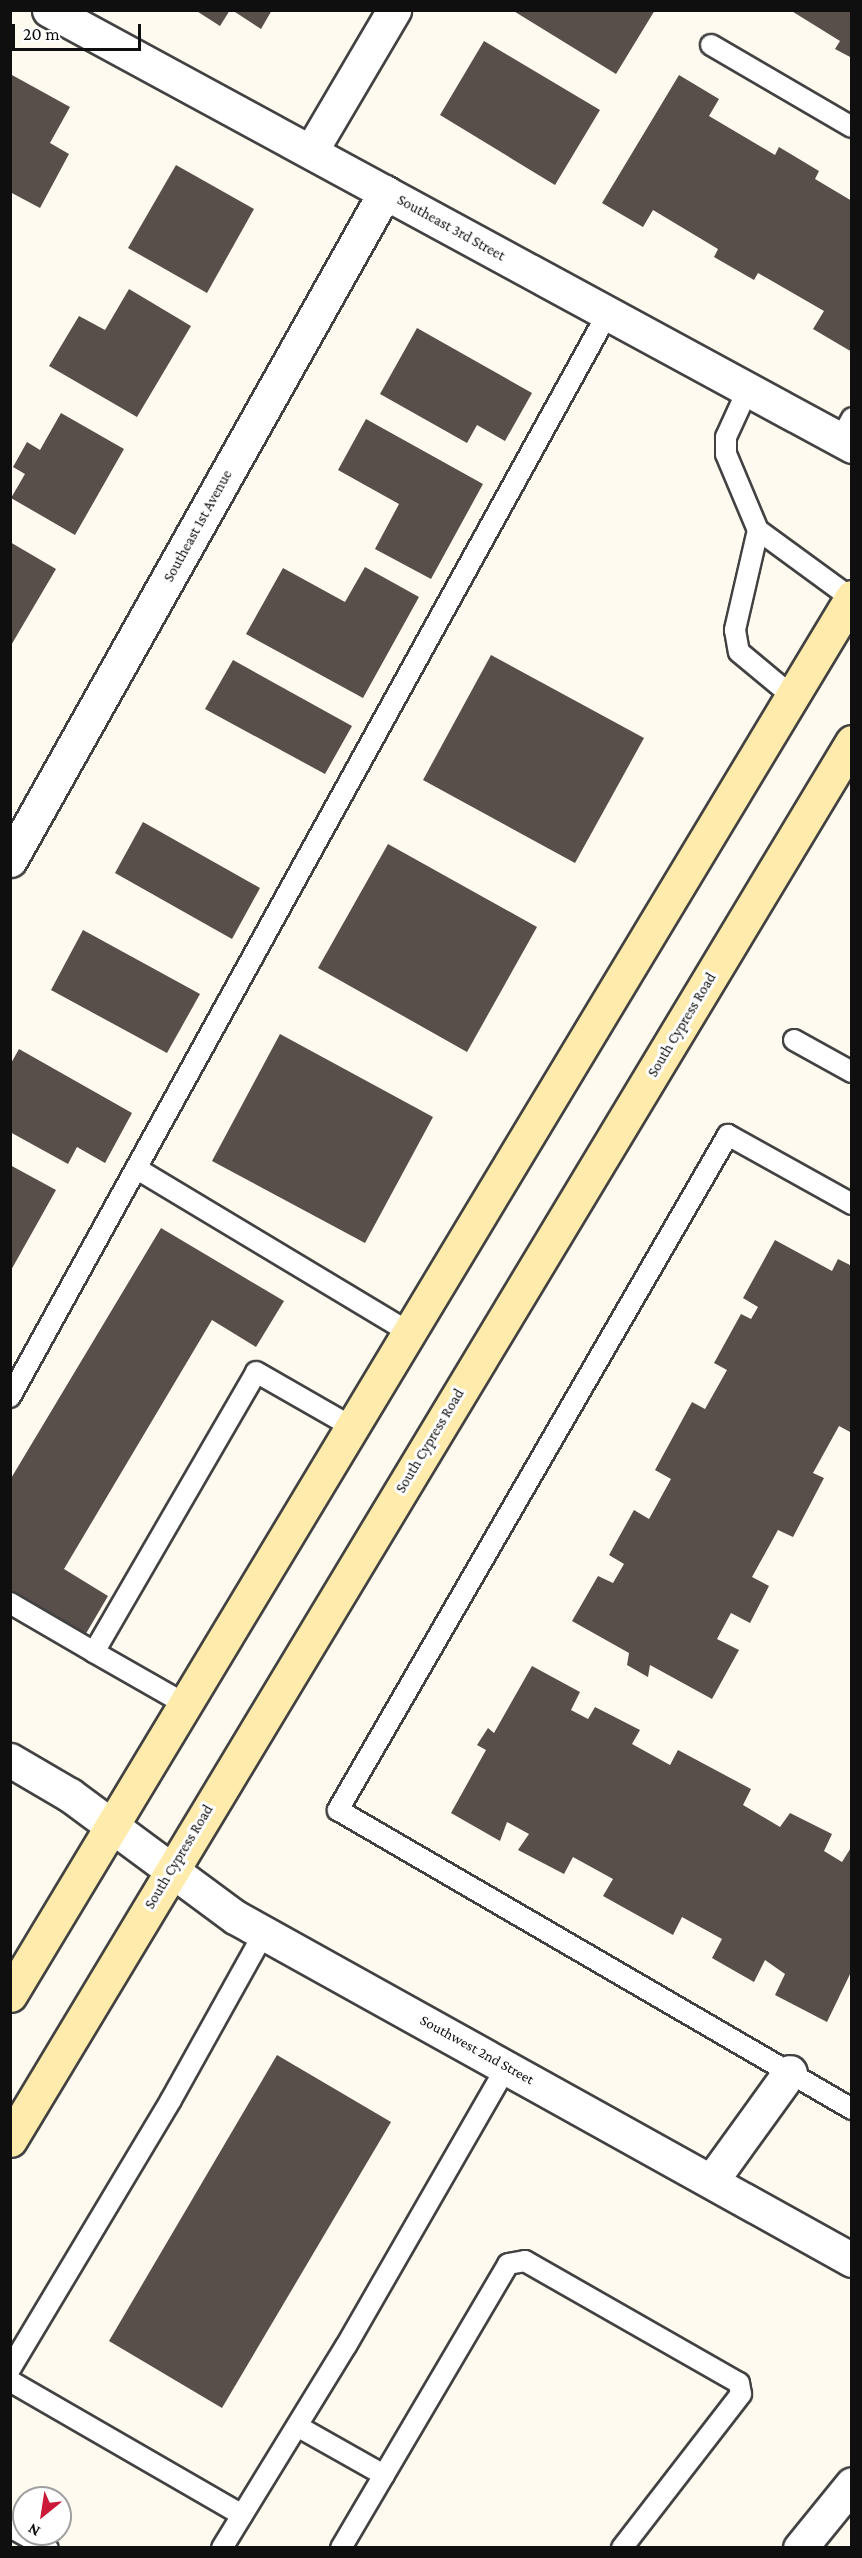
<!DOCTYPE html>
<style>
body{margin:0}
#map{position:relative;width:862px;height:2558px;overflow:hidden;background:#fffaf0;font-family:"Crimson Pro",serif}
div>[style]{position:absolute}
.building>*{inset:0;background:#584e4a}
.roads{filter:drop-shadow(2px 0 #424242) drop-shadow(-2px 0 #424242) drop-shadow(0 2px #424242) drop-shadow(0 -2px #424242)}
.lane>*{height:20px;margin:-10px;padding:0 10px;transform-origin:10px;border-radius:10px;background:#fff}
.street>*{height:33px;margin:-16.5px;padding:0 16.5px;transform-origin:16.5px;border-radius:16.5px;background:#fff}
.secondary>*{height:33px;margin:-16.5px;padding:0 16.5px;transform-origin:16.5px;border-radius:16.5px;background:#ffebab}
span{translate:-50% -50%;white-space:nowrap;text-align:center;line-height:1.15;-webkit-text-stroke:6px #fff;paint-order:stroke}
.street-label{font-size:15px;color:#0f0f0f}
.frame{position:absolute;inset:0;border:12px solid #0f0f0f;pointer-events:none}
.north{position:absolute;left:12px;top:2486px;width:60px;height:60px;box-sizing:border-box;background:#fff;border:2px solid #9f9f9f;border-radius:50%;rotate:210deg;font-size:16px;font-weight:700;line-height:24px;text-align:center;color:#0f0f0f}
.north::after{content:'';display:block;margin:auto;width:21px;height:27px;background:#cb1a39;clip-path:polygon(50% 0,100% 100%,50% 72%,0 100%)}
.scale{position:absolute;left:12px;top:24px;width:129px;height:27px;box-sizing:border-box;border:3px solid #0f0f0f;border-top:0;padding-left:8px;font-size:18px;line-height:21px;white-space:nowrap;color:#0f0f0f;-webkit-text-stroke:4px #fff;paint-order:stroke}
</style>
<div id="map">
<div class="building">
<div style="clip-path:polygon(195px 10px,230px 10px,220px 26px)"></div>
<div style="clip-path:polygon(232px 10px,272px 10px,261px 29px)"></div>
<div style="clip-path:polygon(512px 10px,655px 10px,616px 74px)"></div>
<div style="clip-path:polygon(790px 10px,852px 10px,852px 58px,835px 49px,840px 41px)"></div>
<div style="clip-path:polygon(484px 41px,600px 110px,555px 185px,440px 115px)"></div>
<div style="clip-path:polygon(12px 75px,70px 107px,50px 143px,69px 154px,40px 208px,10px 192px)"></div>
<div style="clip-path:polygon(679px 75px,719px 99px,709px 116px,775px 155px,779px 147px,819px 171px,815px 179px,852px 201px,852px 352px,813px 329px,824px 311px,758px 273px,754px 280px,714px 257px,718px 249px,653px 210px,643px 227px,602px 203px)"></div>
<div style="clip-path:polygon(176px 165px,254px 209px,207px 293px,128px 248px)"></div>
<div style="clip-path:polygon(129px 289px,191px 326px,137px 417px,49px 366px,79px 316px,105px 330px)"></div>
<div style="clip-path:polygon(417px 328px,532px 393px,505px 441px,477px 425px,467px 443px,380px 394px)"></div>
<div style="clip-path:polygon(61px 413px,124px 449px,75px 535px,11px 498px,25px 474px,13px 467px,27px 442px,40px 450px)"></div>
<div style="clip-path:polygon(366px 419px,483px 484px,431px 579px,375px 549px,399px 504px,338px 470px)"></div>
<div style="clip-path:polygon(10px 542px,56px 569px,10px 647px)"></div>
<div style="clip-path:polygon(365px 567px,419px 597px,363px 698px,246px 634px,283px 568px,345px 602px)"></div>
<div style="clip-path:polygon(491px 655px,644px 738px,575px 863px,423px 780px)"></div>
<div style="clip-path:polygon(233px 660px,352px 726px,325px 774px,205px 709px)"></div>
<div style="clip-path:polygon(143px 822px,260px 888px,232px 939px,115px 873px)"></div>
<div style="clip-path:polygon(388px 844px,537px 927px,467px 1052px,318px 968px)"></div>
<div style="clip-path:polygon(83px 930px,200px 994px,167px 1053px,51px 990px)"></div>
<div style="clip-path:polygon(280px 1034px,433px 1117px,365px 1243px,212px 1161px)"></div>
<div style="clip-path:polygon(19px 1049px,132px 1113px,105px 1163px,77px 1147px,68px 1164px,10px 1132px,10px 1065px)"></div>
<div style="clip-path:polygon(10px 1165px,56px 1190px,10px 1272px)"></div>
<div style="clip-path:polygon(161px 1228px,284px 1301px,256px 1347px,212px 1320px,64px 1569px,108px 1596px,81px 1642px,10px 1600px,10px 1480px)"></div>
<div style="clip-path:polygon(775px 1240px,832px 1271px,838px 1259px,852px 1266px,852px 1433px,839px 1426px,813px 1473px,824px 1478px,793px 1537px,778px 1530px,752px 1577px,769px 1586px,750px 1623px,731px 1613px,717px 1639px,739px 1650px,712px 1699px,650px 1665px,648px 1677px,627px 1665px,629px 1653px,572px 1621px,598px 1576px,613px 1583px,624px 1564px,609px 1555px,634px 1510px,649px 1519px,671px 1479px,655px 1470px,692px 1402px,705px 1409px,727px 1370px,714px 1363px,741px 1314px,751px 1319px,758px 1307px,743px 1298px)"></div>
<div style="clip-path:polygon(532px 1666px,580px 1692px,571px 1710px,588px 1719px,595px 1707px,640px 1730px,632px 1744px,670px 1765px,678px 1750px,751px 1789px,743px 1805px,780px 1827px,790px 1813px,832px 1834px,824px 1851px,842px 1862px,852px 1846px,852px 1970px,827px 2022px,775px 1995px,785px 1974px,765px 1960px,754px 1982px,712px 1958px,722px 1939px,682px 1917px,673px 1935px,603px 1896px,613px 1879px,573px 1857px,564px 1874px,518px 1850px,529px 1834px,507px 1822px,500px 1841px,451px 1813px,486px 1750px,477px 1745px,488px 1728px,494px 1733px)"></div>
<div style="clip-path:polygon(277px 2055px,391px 2122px,222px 2408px,109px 2341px)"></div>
</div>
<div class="roads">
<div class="lane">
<div style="left:711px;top:45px;width:163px;rotate:30.2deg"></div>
<div style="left:748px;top:389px;width:53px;rotate:114.6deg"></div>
<div style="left:726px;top:437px;width:17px;rotate:90deg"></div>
<div style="left:726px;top:454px;width:82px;rotate:67.2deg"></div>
<div style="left:758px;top:530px;width:103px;rotate:103deg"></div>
<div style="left:735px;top:630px;width:22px;rotate:80deg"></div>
<div style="left:739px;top:652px;width:69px;rotate:39.7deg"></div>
<div style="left:840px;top:440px;width:25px;rotate:-61deg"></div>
<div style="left:758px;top:530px;width:115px;rotate:36.2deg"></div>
<div style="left:794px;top:1040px;width:66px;rotate:28.9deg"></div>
<div style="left:139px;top:1170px;width:315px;rotate:31deg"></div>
<div style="left:852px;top:1204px;width:142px;rotate:-150.9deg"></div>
<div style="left:728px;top:1135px;width:780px;rotate:120.02deg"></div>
<div style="left:338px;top:1810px;width:595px;rotate:30.19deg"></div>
<div style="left:10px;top:1397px;width:1238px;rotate:-61.12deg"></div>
<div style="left:10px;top:1603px;width:97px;rotate:30.3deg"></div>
<div style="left:185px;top:1704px;width:105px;rotate:-150.3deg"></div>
<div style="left:94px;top:1652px;width:323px;rotate:-59.9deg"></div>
<div style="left:256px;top:1372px;width:111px;rotate:29.8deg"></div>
<div style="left:10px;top:2369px;width:313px;rotate:-59.1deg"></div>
<div style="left:171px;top:2100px;width:191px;rotate:-60.9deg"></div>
<div style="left:10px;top:2381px;width:268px;rotate:30deg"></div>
<div style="left:297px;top:2426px;width:100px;rotate:29.4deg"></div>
<div style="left:10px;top:2527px;width:43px;rotate:28.9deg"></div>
<div style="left:222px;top:2548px;width:237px;rotate:-58.5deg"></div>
<div style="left:346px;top:2346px;width:323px;rotate:-60.1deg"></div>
<div style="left:341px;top:2548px;width:329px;rotate:-59.5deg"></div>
<div style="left:508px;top:2264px;width:17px;rotate:-10deg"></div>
<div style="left:525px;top:2261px;width:246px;rotate:29.7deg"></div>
<div style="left:739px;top:2383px;width:11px;rotate:80deg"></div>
<div style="left:741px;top:2394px;width:195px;rotate:127.7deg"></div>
</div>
<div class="street">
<div style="left:49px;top:10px;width:914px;rotate:28.5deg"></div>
<div style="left:311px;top:151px;width:164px;rotate:-59.5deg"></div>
<div style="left:10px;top:860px;width:766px;rotate:-60.69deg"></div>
<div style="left:10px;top:1760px;width:69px;rotate:30.3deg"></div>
<div style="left:70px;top:1795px;width:205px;rotate:36.5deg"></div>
<div style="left:235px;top:1917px;width:706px;rotate:29.07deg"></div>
<div style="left:712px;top:2180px;width:133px;rotate:-54.2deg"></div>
<div style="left:800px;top:2548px;width:82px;rotate:-50.9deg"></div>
</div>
<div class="secondary">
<div style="left:10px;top:1995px;width:1632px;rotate:-58.94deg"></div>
<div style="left:10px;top:2140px;width:1632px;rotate:-58.94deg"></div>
</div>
</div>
<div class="street-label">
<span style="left:451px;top:228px;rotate:29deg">Southeast 3rd Street</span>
<span style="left:198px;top:526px;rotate:-61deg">Southeast 1st Avenue</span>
<span style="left:682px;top:1025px;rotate:-59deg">South Cypress Road</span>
<span style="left:430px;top:1441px;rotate:-59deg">South Cypress Road</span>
<span style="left:179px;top:1857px;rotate:-59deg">South Cypress Road</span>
<span style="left:477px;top:2050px;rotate:29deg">Southwest 2nd Street</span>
</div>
<div class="frame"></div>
<div class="north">N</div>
<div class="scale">20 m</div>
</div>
